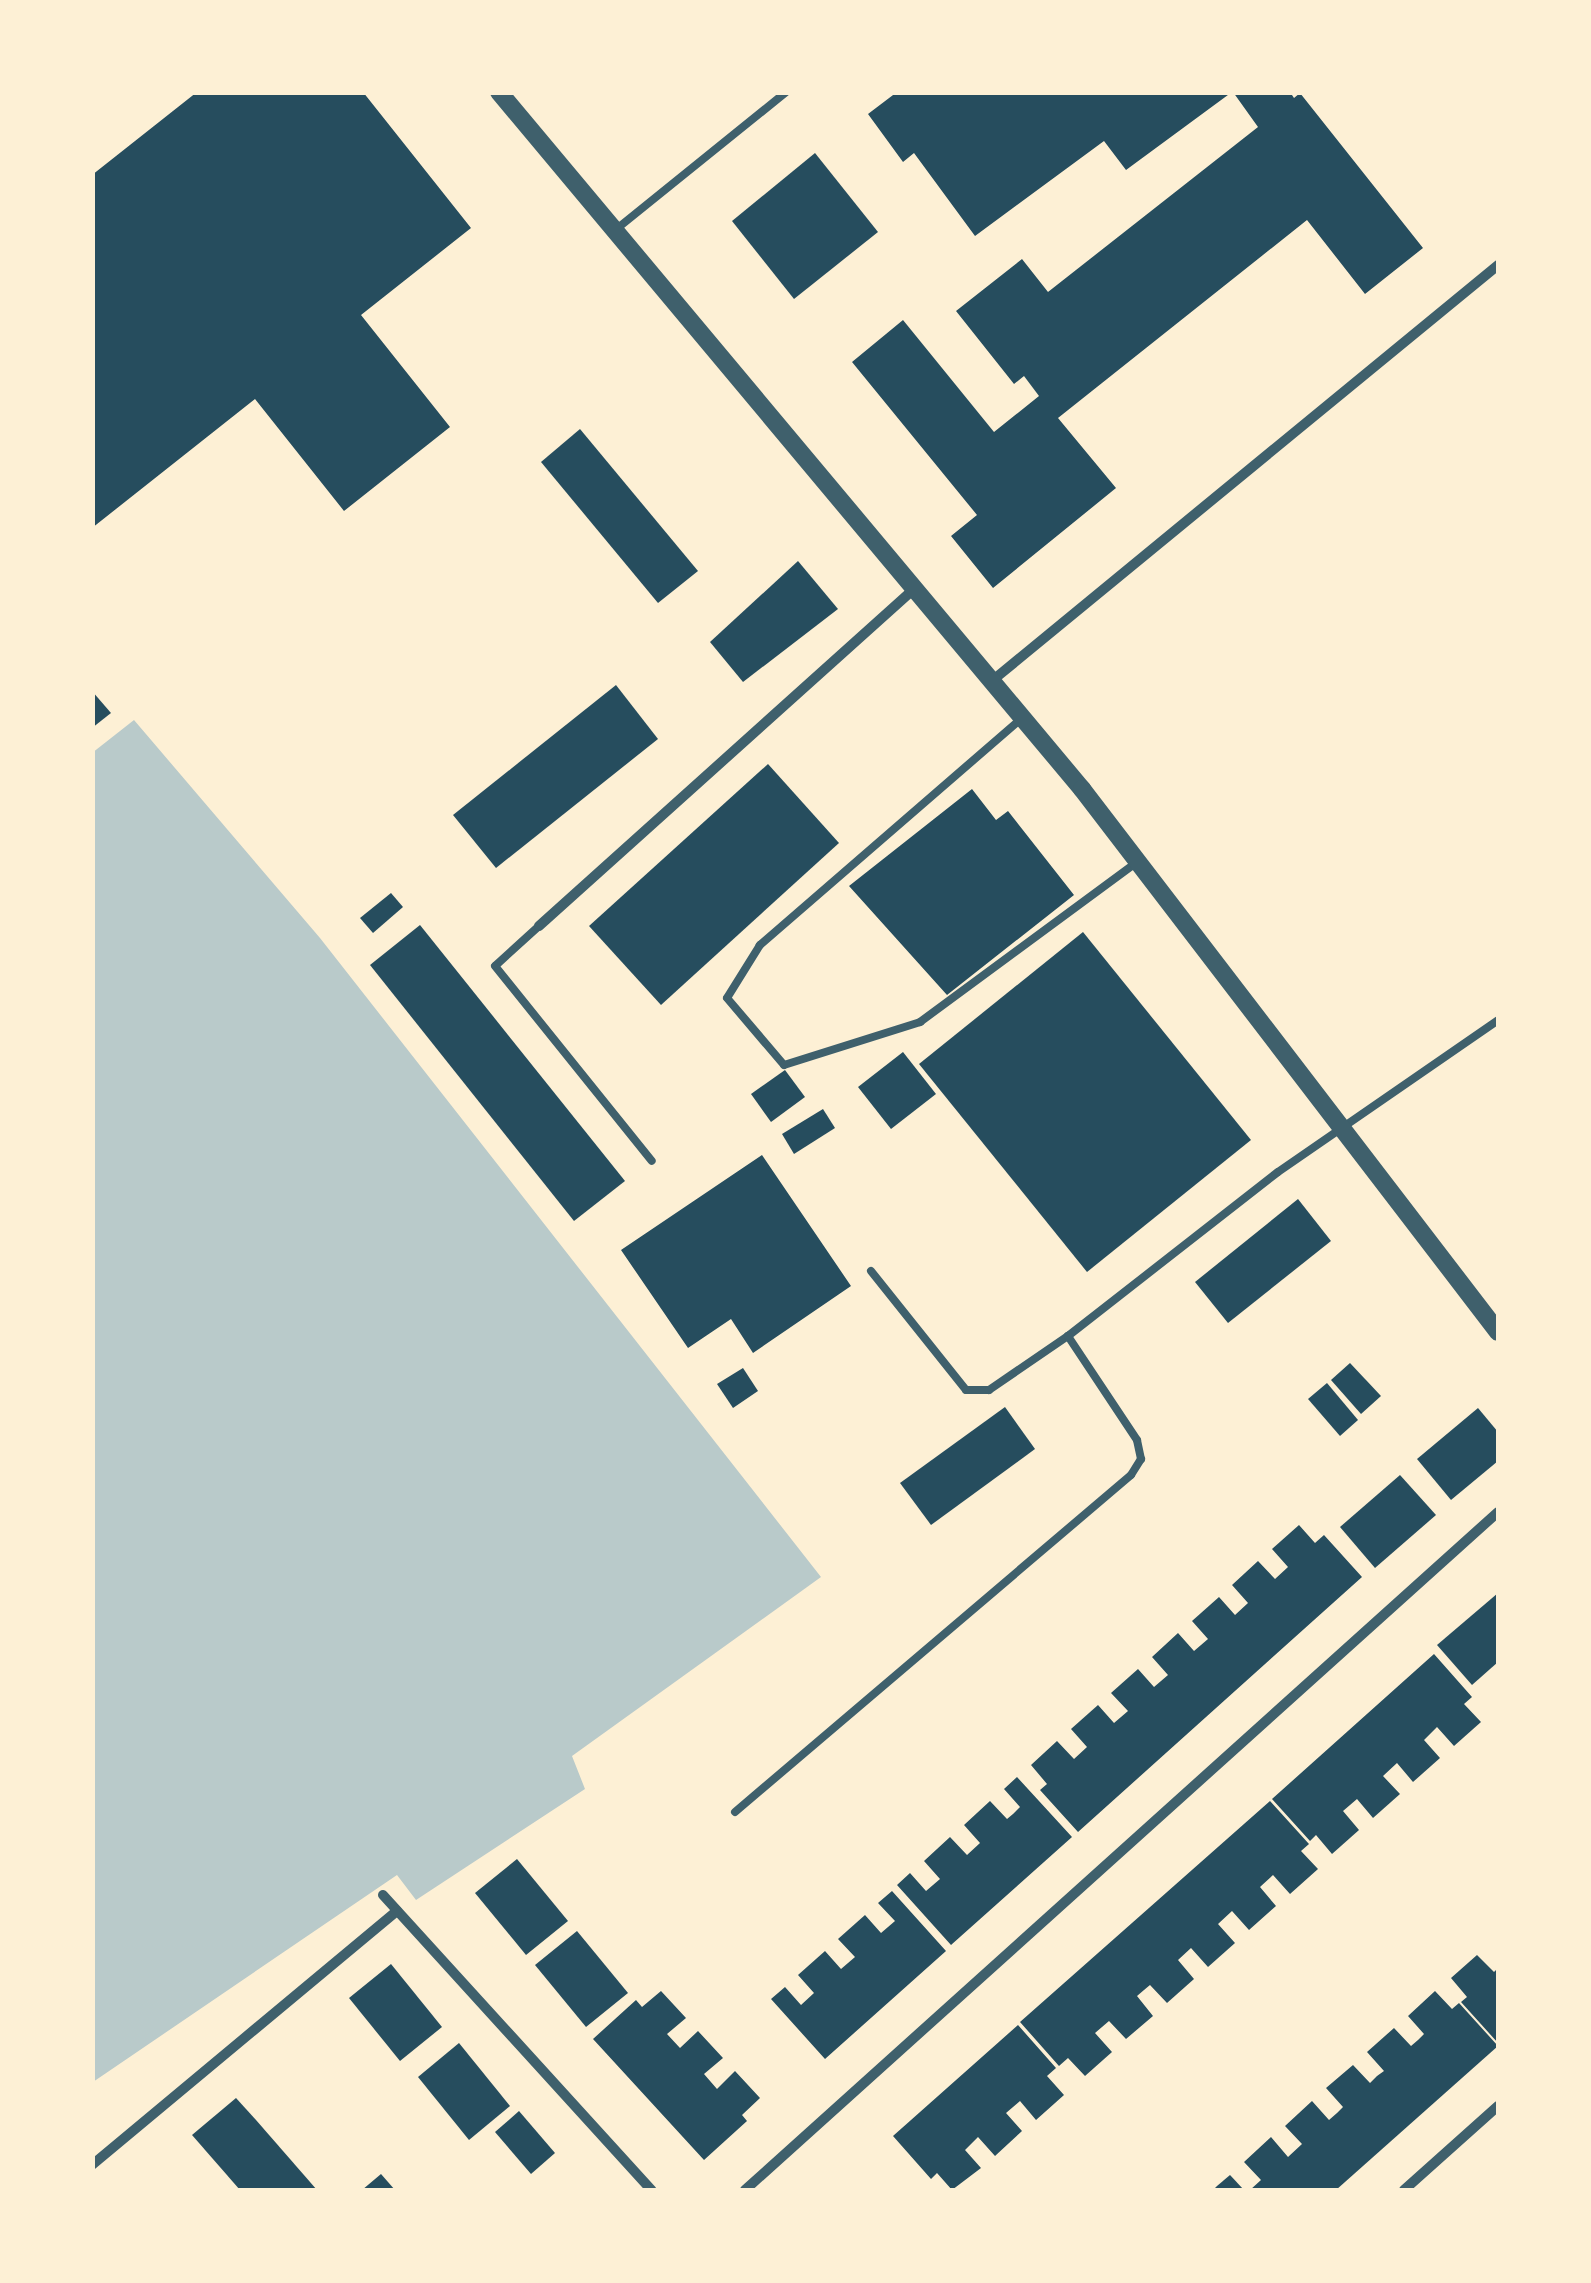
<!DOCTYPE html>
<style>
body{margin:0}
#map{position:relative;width:1591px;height:2283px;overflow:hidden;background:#fdf0d5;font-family:"Public Sans",sans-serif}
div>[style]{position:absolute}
.green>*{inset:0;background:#b9caca}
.building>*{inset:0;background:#264d5e}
.service>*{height:8px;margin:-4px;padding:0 4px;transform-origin:4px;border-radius:4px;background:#3f606c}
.minor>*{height:10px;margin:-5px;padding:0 5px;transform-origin:5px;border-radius:5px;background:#3f606c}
.tertiary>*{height:18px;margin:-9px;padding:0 9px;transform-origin:9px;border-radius:9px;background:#3f606c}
span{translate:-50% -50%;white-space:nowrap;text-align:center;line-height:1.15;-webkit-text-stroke:9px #fdf0d5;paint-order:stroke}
.frame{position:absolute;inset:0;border:95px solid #fdf0d5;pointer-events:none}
</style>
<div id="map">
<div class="green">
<div style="clip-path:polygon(134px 720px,320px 938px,821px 1577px,572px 1756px,585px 1789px,416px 1900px,397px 1875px,93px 2082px,92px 753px)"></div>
</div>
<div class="building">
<div style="clip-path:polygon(197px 92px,363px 92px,471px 228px,361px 315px,450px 427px,344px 511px,255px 399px,92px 528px,92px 175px)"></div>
<div style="clip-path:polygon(897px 92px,1232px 92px,1126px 170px,1104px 141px,975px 236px,914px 153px,903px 162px,868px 114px)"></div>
<div style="clip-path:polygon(1233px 92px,1290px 92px,1294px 98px,1300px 93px,1423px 248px,1365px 294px,1307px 220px,1058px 418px,1116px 488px,993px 588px,951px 536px,977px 515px,852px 362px,903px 320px,994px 432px,1039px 396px,1024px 376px,1014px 384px,956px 311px,1022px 259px,1048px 292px,1258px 127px)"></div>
<div style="clip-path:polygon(815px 153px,878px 232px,794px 299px,732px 221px)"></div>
<div style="clip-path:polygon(580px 429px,698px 571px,658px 603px,541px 462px)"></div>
<div style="clip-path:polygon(798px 561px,838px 609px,743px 682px,710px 642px)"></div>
<div style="clip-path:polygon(616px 685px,658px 739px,496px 868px,453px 815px)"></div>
<div style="clip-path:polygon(92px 691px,111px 713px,92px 728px)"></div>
<div style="clip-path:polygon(768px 764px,839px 843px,661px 1005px,589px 926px)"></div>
<div style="clip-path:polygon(972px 789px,996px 820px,1008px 811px,1074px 895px,947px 995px,849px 886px)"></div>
<div style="clip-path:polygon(391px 893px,403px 907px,373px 933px,360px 918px)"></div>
<div style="clip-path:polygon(420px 925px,625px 1181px,574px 1221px,370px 965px)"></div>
<div style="clip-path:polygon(1083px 932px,1251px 1140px,1087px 1272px,919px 1064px)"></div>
<div style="clip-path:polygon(903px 1052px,936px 1094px,891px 1129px,858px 1087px)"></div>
<div style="clip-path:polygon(785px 1070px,805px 1097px,771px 1122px,751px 1094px)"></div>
<div style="clip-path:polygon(823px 1109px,835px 1128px,794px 1154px,782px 1134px)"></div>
<div style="clip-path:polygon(762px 1155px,851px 1286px,753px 1353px,731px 1319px,688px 1348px,621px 1250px)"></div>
<div style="clip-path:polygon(1298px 1199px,1331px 1241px,1228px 1323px,1195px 1282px)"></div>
<div style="clip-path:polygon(1350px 1363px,1381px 1396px,1361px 1414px,1331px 1380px)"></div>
<div style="clip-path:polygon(743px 1368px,758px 1391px,733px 1408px,717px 1384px)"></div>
<div style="clip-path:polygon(1327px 1383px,1358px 1420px,1340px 1436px,1308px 1399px)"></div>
<div style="clip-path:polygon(1005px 1407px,1035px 1449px,931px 1525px,900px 1483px)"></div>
<div style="clip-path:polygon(1478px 1408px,1498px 1432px,1498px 1461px,1451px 1500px,1417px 1459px)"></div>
<div style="clip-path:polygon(1400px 1475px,1436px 1515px,1375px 1568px,1340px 1527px)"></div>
<div style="clip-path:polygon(1299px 1525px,1315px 1543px,1324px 1535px,1362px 1577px,1078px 1832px,1040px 1790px,1047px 1784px,1031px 1765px,1057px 1741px,1074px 1759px,1087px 1747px,1071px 1729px,1098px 1705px,1114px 1723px,1128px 1711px,1111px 1693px,1138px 1669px,1154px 1687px,1168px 1675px,1152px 1657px,1178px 1633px,1194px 1651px,1208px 1639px,1192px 1621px,1219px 1597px,1235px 1615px,1248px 1603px,1232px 1585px,1258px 1561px,1275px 1579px,1288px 1567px,1272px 1549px)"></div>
<div style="clip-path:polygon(1498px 1593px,1498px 1662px,1472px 1685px,1437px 1645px)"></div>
<div style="clip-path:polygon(1434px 1654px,1472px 1697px,1464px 1704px,1481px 1722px,1454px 1746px,1437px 1727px,1424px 1740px,1440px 1758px,1413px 1782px,1397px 1763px,1383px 1776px,1400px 1794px,1373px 1818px,1357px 1799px,1343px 1811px,1359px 1830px,1332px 1854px,1316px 1835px,1310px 1841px,1272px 1799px)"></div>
<div style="clip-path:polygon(1017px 1777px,1072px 1837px,951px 1945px,897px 1885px,910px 1873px,926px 1891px,940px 1879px,924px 1861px,950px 1837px,967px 1855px,980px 1843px,964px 1825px,990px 1801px,1007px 1819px,1013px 1814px,1020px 1807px,1004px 1789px)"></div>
<div style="clip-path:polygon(1270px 1801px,1309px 1844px,1301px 1851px,1318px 1869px,1290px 1894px,1273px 1875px,1260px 1887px,1276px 1906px,1249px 1930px,1232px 1911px,1218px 1924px,1235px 1943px,1208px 1967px,1191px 1948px,1178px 1960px,1194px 1979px,1167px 2003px,1150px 1985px,1144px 1990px,1137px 1996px,1153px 2016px,1126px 2039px,1109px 2021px,1095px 2033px,1112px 2052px,1085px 2076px,1068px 2058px,1059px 2066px,1020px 2022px)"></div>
<div style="clip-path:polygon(517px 1859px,568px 1921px,526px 1955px,475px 1893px)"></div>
<div style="clip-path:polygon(892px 1891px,946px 1951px,825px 2059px,771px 1999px,785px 1987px,801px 2005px,814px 1993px,798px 1975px,825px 1951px,841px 1969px,855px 1957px,838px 1939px,865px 1915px,881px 1933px,895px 1921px,878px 1903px)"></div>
<div style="clip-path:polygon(577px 1931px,628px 1993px,586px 2027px,535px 1965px)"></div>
<div style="clip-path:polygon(1477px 1955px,1494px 1972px,1498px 1968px,1498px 2043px,1461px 2002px,1467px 1997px,1451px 1978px)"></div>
<div style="clip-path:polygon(391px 1964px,442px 2027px,400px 2061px,349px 1998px)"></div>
<div style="clip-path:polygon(661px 1991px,686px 2018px,667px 2034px,680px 2048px,698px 2031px,723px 2058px,704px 2074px,717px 2089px,735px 2071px,760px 2098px,742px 2115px,747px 2121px,704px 2160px,593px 2039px,636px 2000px,642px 2007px)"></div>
<div style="clip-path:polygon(1435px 1991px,1452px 2009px,1459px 2003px,1498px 2046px,1336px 2190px,1250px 2190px,1261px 2180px,1244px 2162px,1271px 2137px,1288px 2157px,1302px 2144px,1285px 2126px,1312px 2101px,1329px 2120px,1337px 2113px,1343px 2107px,1326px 2088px,1353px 2065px,1370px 2083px,1377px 2076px,1384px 2071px,1367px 2052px,1394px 2028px,1411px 2046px,1418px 2040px,1424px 2034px,1408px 2016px)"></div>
<div style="clip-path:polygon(1018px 2025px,1056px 2068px,1047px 2076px,1064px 2095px,1036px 2120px,1020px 2101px,1006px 2113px,1022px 2131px,995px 2156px,978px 2137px,965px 2150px,981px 2168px,952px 2190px,937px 2173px,931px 2179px,893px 2136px)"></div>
<div style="clip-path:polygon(459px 2043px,510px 2106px,469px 2140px,418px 2077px)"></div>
<div style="clip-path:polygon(236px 2098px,256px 2120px,317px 2190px,240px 2190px,192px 2135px)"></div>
<div style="clip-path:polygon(519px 2111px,555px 2153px,531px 2174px,495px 2132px)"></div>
<div style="clip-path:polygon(381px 2174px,395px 2190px,362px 2190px)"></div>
<div style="clip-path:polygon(1230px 2175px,1244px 2190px,1213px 2190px,1217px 2186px)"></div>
</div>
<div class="service">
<div style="left:614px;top:231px;width:221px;rotate:-38.9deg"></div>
<div style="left:1022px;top:718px;width:347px;rotate:139.1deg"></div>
<div style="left:760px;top:945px;width:62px;rotate:121.9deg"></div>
<div style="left:727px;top:998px;width:88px;rotate:49.6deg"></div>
<div style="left:784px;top:1065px;width:143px;rotate:-17.5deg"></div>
<div style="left:920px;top:1022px;width:271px;rotate:-36.4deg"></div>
<div style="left:539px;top:926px;width:59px;rotate:137.7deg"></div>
<div style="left:495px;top:966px;width:250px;rotate:51.2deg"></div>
<div style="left:871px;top:1271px;width:152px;rotate:51.4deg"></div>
<div style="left:966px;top:1390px;width:23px"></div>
<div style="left:989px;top:1390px;width:96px;rotate:-34.4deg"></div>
<div style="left:735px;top:1812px;width:520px;rotate:-40.4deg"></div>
<div style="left:1131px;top:1475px;width:19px;rotate:-58deg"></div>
<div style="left:1141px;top:1459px;width:19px;rotate:-102deg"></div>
<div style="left:1137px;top:1440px;width:125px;rotate:-123.6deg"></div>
<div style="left:1068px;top:1336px;width:266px;rotate:-38deg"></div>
<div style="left:1278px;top:1172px;width:267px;rotate:-34.6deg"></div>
</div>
<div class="minor">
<div style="left:993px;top:680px;width:654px;rotate:-39.41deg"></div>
<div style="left:539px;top:926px;width:506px;rotate:-41.95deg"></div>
<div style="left:383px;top:1895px;width:399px;rotate:47.7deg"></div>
<div style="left:92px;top:2165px;width:397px;rotate:-39.8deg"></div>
<div style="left:745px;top:2190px;width:1013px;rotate:-42deg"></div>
<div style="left:1404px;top:2190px;width:126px;rotate:-41.8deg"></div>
</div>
<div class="tertiary">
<div style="left:499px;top:92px;width:909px;rotate:50.09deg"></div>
<div style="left:1082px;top:789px;width:684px;rotate:52.54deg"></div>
</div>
<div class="frame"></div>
</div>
